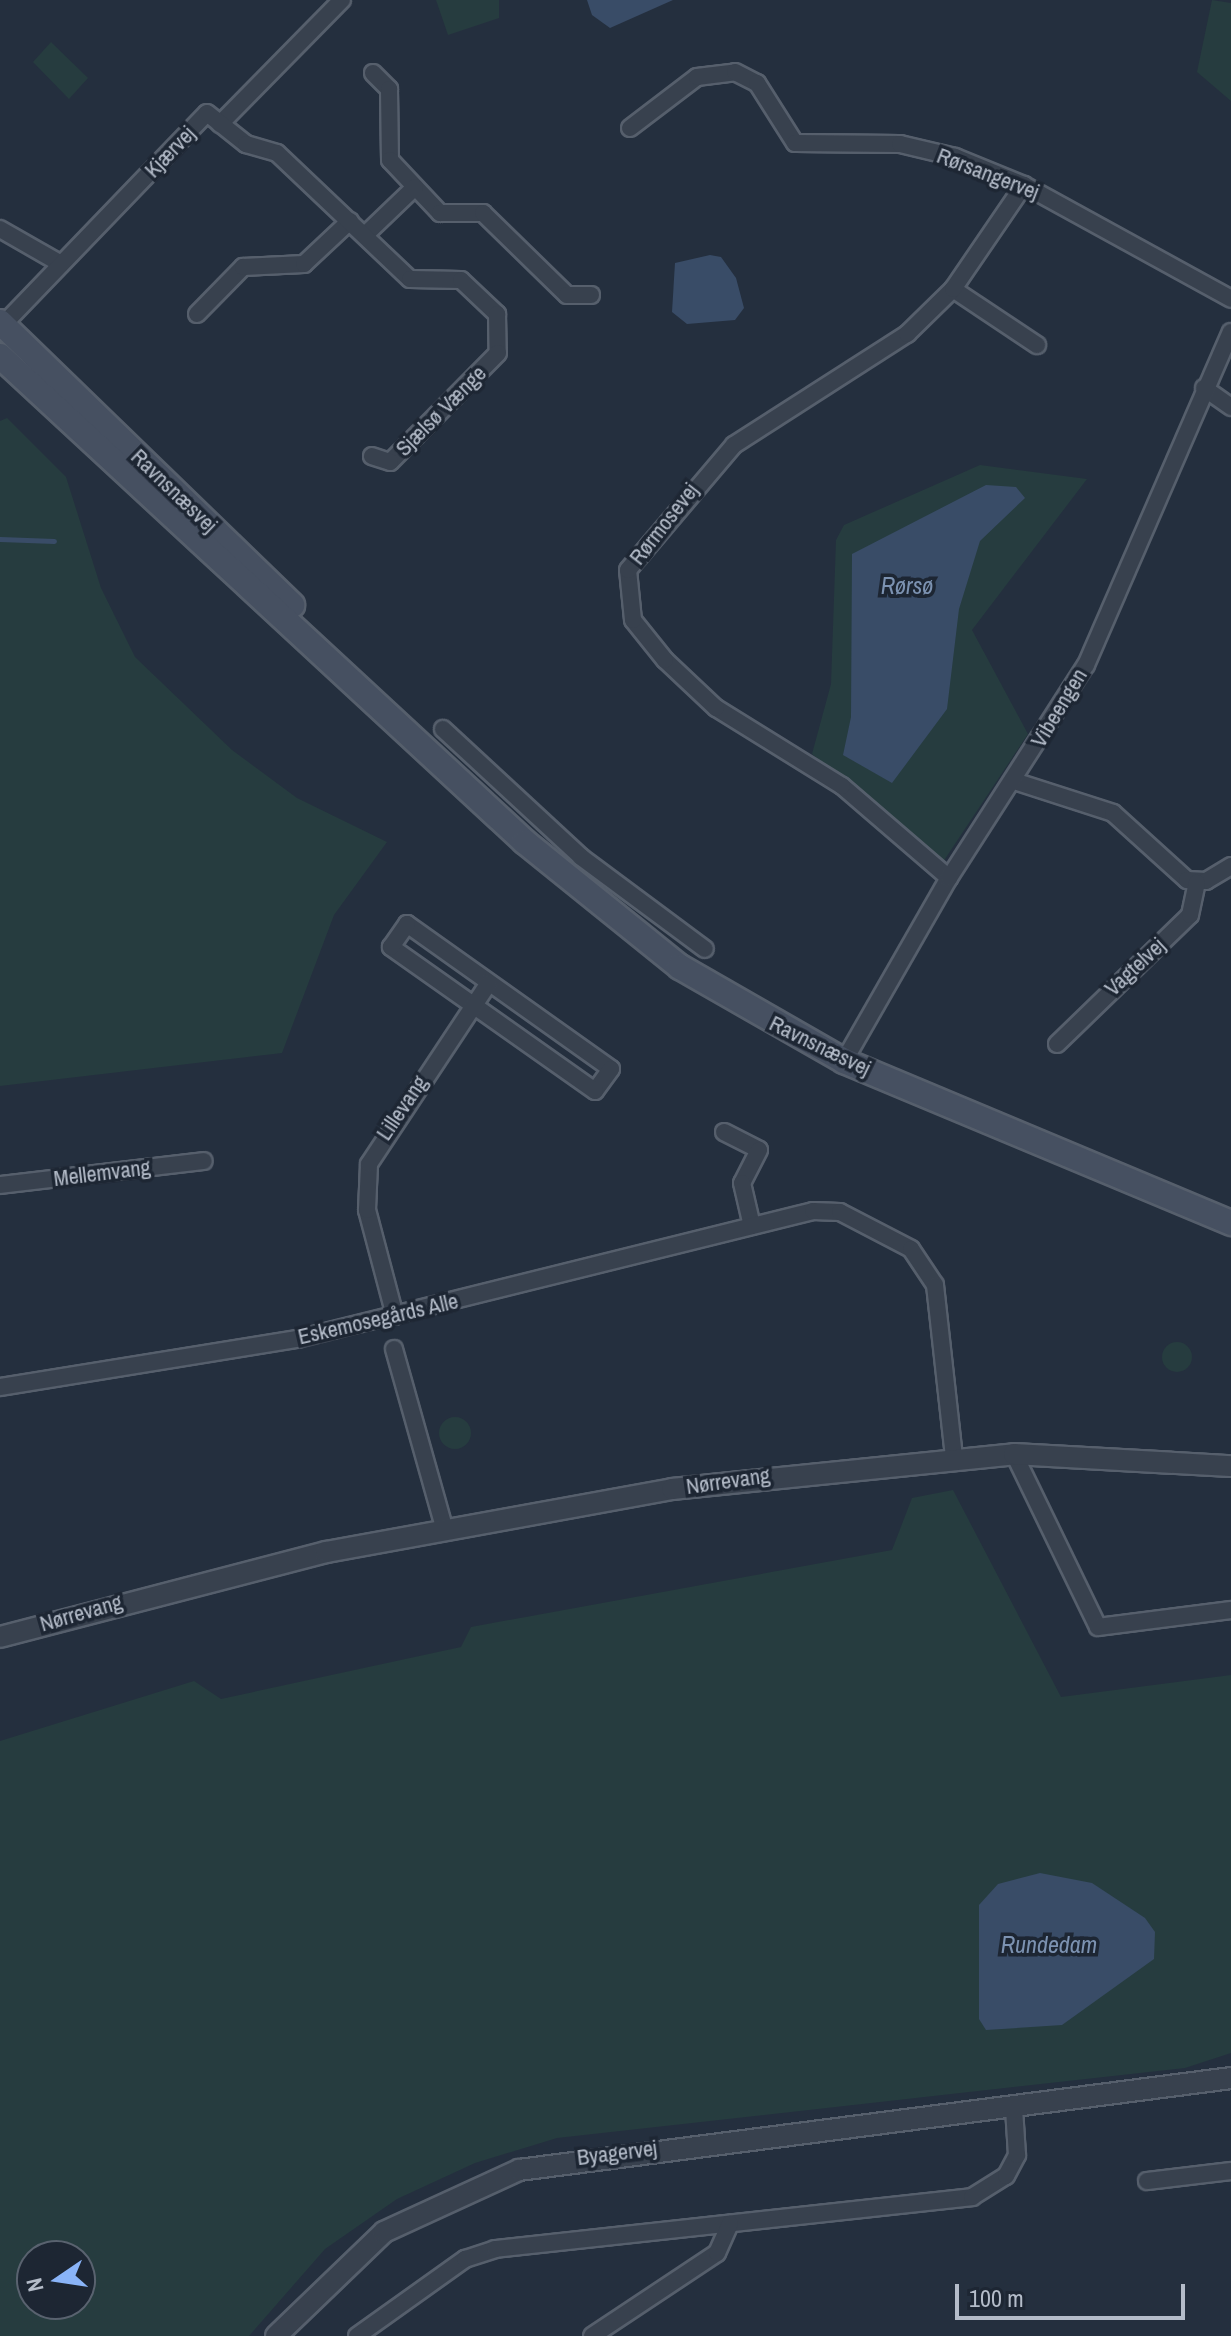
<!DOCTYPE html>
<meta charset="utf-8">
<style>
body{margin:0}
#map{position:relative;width:1231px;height:2336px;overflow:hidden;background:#242f3e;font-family:"Archivo Narrow",sans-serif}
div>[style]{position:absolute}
.green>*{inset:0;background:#263c3f}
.round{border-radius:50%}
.water>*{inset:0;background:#394c67}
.stream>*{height:5px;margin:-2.5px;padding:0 2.5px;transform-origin:2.5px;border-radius:2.5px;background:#394c67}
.roads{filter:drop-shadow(2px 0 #565f6c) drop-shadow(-2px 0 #565f6c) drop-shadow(0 2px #565f6c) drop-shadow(0 -2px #565f6c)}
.minor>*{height:16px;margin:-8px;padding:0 8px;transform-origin:8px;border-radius:8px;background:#38414e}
.tertiary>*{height:20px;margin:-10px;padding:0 10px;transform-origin:10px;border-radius:10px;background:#38414e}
.secondary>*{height:24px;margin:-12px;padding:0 12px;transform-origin:12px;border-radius:12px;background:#465061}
span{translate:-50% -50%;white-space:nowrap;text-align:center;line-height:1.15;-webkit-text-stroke:7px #1d2633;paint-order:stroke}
.street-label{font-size:22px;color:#b4bcc9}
.water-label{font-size:24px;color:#7c92b1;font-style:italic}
.north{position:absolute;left:16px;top:2240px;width:80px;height:80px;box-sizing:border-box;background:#1d2633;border:2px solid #59626f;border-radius:50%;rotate:257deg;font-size:22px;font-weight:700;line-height:32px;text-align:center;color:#b4bcc9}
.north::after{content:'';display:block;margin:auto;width:28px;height:36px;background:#8ab4f8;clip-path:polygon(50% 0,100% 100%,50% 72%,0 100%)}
.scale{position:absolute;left:955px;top:2284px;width:230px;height:36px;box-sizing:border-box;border:4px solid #b4bcc9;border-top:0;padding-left:10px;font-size:24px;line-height:28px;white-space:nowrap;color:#b4bcc9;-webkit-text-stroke:6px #1d2633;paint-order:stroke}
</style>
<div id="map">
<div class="green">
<div style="clip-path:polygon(436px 0,499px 0,499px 18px,448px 35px)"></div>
<div style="clip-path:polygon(1212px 0,1231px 3px,1231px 101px,1197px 72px)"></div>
<div style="clip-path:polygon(51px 42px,88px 78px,69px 99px,33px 62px)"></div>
<div style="clip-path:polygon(7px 418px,66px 477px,101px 588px,135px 657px,232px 750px,297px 798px,387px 842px,334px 915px,282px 1053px,0 1086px,0 421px)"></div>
<div style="clip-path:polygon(980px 465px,1087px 479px,972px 630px,1028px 734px,943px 862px,812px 754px,831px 684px,836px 540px,844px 525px)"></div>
<div class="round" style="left:1162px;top:1342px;width:30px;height:30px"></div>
<div class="round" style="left:439px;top:1417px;width:32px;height:32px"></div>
<div style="clip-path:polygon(evenodd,953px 1490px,1061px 1697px,1231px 1675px,1231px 2053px,1185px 2068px,557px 2138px,475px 2163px,397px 2199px,325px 2249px,249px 2336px,0 2336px,0 1741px,194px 1681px,221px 1699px,461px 1647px,471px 1627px,892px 1550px,912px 1498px,953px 1490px,32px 2256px,80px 2256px,80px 2304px,32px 2304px,32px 2256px)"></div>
</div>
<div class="water">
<div style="clip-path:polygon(587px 0,673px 0,610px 28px,592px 15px)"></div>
<div style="clip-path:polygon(710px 255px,721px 257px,736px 278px,744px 308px,735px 320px,687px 324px,672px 312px,675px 263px)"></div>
<div style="clip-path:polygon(986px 485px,1016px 487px,1025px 498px,980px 541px,959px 609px,947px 709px,892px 783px,843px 755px,851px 717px,852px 554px)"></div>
<div style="clip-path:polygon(1040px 1873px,1092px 1883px,1145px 1918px,1155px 1932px,1154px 1959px,1062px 2025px,986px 2030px,979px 2019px,979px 1905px,998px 1884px)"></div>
</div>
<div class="stream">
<div style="left:0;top:539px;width:54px;rotate:2.1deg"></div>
</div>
<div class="roads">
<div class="minor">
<div style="left:373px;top:73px;width:23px;rotate:45deg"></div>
<div style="left:389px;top:89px;width:71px;rotate:89.2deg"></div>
<div style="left:390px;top:160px;width:73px;rotate:46.7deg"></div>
<div style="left:440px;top:213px;width:43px"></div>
<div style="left:483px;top:213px;width:117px;rotate:44.3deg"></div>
<div style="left:567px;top:295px;width:24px"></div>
<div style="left:220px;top:124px;width:174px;rotate:-45.5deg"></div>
<div style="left:630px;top:128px;width:84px;rotate:-37.3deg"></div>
<div style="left:697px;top:77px;width:38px;rotate:-7deg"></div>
<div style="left:735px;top:72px;width:25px;rotate:27deg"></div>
<div style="left:757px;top:83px;width:71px;rotate:57.7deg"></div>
<div style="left:795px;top:143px;width:105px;rotate:0.5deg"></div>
<div style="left:900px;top:144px;width:57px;rotate:13.3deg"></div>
<div style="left:955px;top:157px;width:74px;rotate:22.1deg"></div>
<div style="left:1024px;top:185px;width:236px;rotate:28.8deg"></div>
<div style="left:0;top:229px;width:70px;rotate:29.8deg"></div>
<div style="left:365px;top:235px;width:69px;rotate:-43.8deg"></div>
<div style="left:953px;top:289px;width:101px;rotate:33.7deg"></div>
<div style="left:197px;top:314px;width:66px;rotate:-45.6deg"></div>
<div style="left:243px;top:267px;width:61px;rotate:-2.8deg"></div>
<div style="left:304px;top:264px;width:63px;rotate:-43.1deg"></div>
<div style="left:0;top:328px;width:298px;rotate:-46.1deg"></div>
<div style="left:207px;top:113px;width:50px;rotate:38.5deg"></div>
<div style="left:246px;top:144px;width:32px;rotate:16deg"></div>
<div style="left:277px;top:153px;width:183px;rotate:43.5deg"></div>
<div style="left:410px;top:279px;width:51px;rotate:1.1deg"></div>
<div style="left:461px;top:280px;width:50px;rotate:43.4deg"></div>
<div style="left:497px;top:314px;width:39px;rotate:89deg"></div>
<div style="left:498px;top:353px;width:153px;rotate:134.7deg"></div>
<div style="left:390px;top:462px;width:19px;rotate:-162deg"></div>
<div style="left:1204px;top:388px;width:33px;rotate:35deg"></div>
<div style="left:443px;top:729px;width:188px;rotate:42.8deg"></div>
<div style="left:581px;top:857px;width:154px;rotate:36.6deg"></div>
<div style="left:1014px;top:781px;width:104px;rotate:17.9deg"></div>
<div style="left:1113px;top:813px;width:100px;rotate:42.2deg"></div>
<div style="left:1187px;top:880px;width:19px;rotate:3deg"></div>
<div style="left:1206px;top:881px;width:29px;rotate:-31deg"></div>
<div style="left:949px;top:878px;width:141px;rotate:-139.3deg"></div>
<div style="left:842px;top:786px;width:148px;rotate:-148.2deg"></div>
<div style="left:716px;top:708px;width:70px;rotate:-136.7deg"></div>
<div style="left:665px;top:660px;width:51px;rotate:-128.7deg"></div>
<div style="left:633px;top:620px;width:50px;rotate:-95.7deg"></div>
<div style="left:628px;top:570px;width:164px;rotate:-49.7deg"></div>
<div style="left:734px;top:445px;width:206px;rotate:-32.7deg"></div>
<div style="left:907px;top:334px;width:64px;rotate:-44.4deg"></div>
<div style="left:953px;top:289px;width:126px;rotate:-55.7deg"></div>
<div style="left:407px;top:924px;width:250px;rotate:35.4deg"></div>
<div style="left:611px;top:1069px;width:27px;rotate:126deg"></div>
<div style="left:595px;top:1091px;width:250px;rotate:-144.8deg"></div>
<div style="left:391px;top:947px;width:28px;rotate:-55deg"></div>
<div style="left:1057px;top:1044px;width:185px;rotate:-44.1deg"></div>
<div style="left:1190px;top:915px;width:33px;rotate:-78deg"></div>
<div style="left:844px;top:1061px;width:211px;rotate:-60.2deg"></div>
<div style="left:949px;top:878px;width:253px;rotate:-57.3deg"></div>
<div style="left:1086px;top:665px;width:363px;rotate:-66.5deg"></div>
<div style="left:724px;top:1132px;width:39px;rotate:27deg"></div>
<div style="left:759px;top:1150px;width:37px;rotate:117deg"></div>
<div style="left:742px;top:1183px;width:44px;rotate:76.9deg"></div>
<div style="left:0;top:1185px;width:205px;rotate:-6.7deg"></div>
<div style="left:395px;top:1316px;width:110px;rotate:-104.8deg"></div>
<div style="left:367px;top:1210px;width:46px;rotate:-87.5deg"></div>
<div style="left:369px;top:1164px;width:217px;rotate:-56.5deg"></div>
<div style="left:394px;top:1349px;width:185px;rotate:74.3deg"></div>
<div style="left:0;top:1387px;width:301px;rotate:-9.2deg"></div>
<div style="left:297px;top:1339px;width:532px;rotate:-13.93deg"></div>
<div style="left:813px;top:1211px;width:27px;rotate:2deg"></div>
<div style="left:840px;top:1212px;width:80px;rotate:27.5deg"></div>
<div style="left:911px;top:1249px;width:43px;rotate:56.3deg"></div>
<div style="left:935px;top:1285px;width:173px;rotate:83.7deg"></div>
<div style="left:1014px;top:1454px;width:192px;rotate:64.1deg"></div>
<div style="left:1098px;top:1627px;width:134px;rotate:-7.3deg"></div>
<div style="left:1147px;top:2181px;width:85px;rotate:-6.8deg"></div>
<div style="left:357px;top:2336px;width:133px;rotate:-35.5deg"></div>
<div style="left:465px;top:2259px;width:32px;rotate:-18deg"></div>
<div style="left:495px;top:2249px;width:480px;rotate:-6.2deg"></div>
<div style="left:972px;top:2197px;width:40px;rotate:-32deg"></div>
<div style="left:1006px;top:2176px;width:24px;rotate:-62deg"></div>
<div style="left:1017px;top:2155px;width:47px;rotate:-93.7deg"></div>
<div style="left:592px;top:2336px;width:150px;rotate:-33.6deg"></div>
<div style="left:717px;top:2253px;width:32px;rotate:-66deg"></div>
</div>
<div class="tertiary">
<div style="left:0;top:1637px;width:337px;rotate:-14.6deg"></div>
<div style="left:326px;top:1552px;width:352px;rotate:-10.3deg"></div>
<div style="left:672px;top:1489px;width:344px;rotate:-5.8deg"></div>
<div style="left:1014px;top:1454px;width:217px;rotate:3.2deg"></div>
<div style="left:276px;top:2336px;width:150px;rotate:-43.9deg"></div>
<div style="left:384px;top:2232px;width:149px;rotate:-24.7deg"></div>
<div style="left:519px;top:2170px;width:718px;rotate:-7.36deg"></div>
</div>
<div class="secondary">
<div style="left:0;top:322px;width:407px;rotate:44.1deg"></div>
<div style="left:0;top:356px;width:715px;rotate:42.79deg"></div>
<div style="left:525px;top:842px;width:199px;rotate:38.9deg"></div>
<div style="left:680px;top:967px;width:189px;rotate:29.8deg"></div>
<div style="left:844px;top:1061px;width:420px;rotate:22.7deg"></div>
</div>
</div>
<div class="street-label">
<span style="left:170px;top:152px;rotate:-46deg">Kjærvej</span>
<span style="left:988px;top:174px;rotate:21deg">Rørsangervej</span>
<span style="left:441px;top:411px;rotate:-45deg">Sjælsø Vænge</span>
<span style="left:174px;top:491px;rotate:44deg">Ravnsnæsvej</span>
<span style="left:664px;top:524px;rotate:-52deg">Rørmosevej</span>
<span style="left:1059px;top:708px;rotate:-59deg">Vibeengen</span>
<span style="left:1135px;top:967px;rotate:-43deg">Vagtelvej</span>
<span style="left:820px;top:1046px;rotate:26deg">Ravnsnæsvej</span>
<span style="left:402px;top:1108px;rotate:-56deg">Lillevang</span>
<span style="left:102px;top:1173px;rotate:-7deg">Mellemvang</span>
<span style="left:378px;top:1319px;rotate:-13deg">Eskemosegårds Alle</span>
<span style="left:728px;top:1481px;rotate:-8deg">Nørrevang</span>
<span style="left:81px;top:1613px;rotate:-16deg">Nørrevang</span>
<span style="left:617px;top:2153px;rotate:-7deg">Byagervej</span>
</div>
<div class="water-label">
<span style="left:907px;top:586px">Rørsø</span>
<span style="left:1049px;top:1945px">Rundedam</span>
</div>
<div class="north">N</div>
<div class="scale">100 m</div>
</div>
